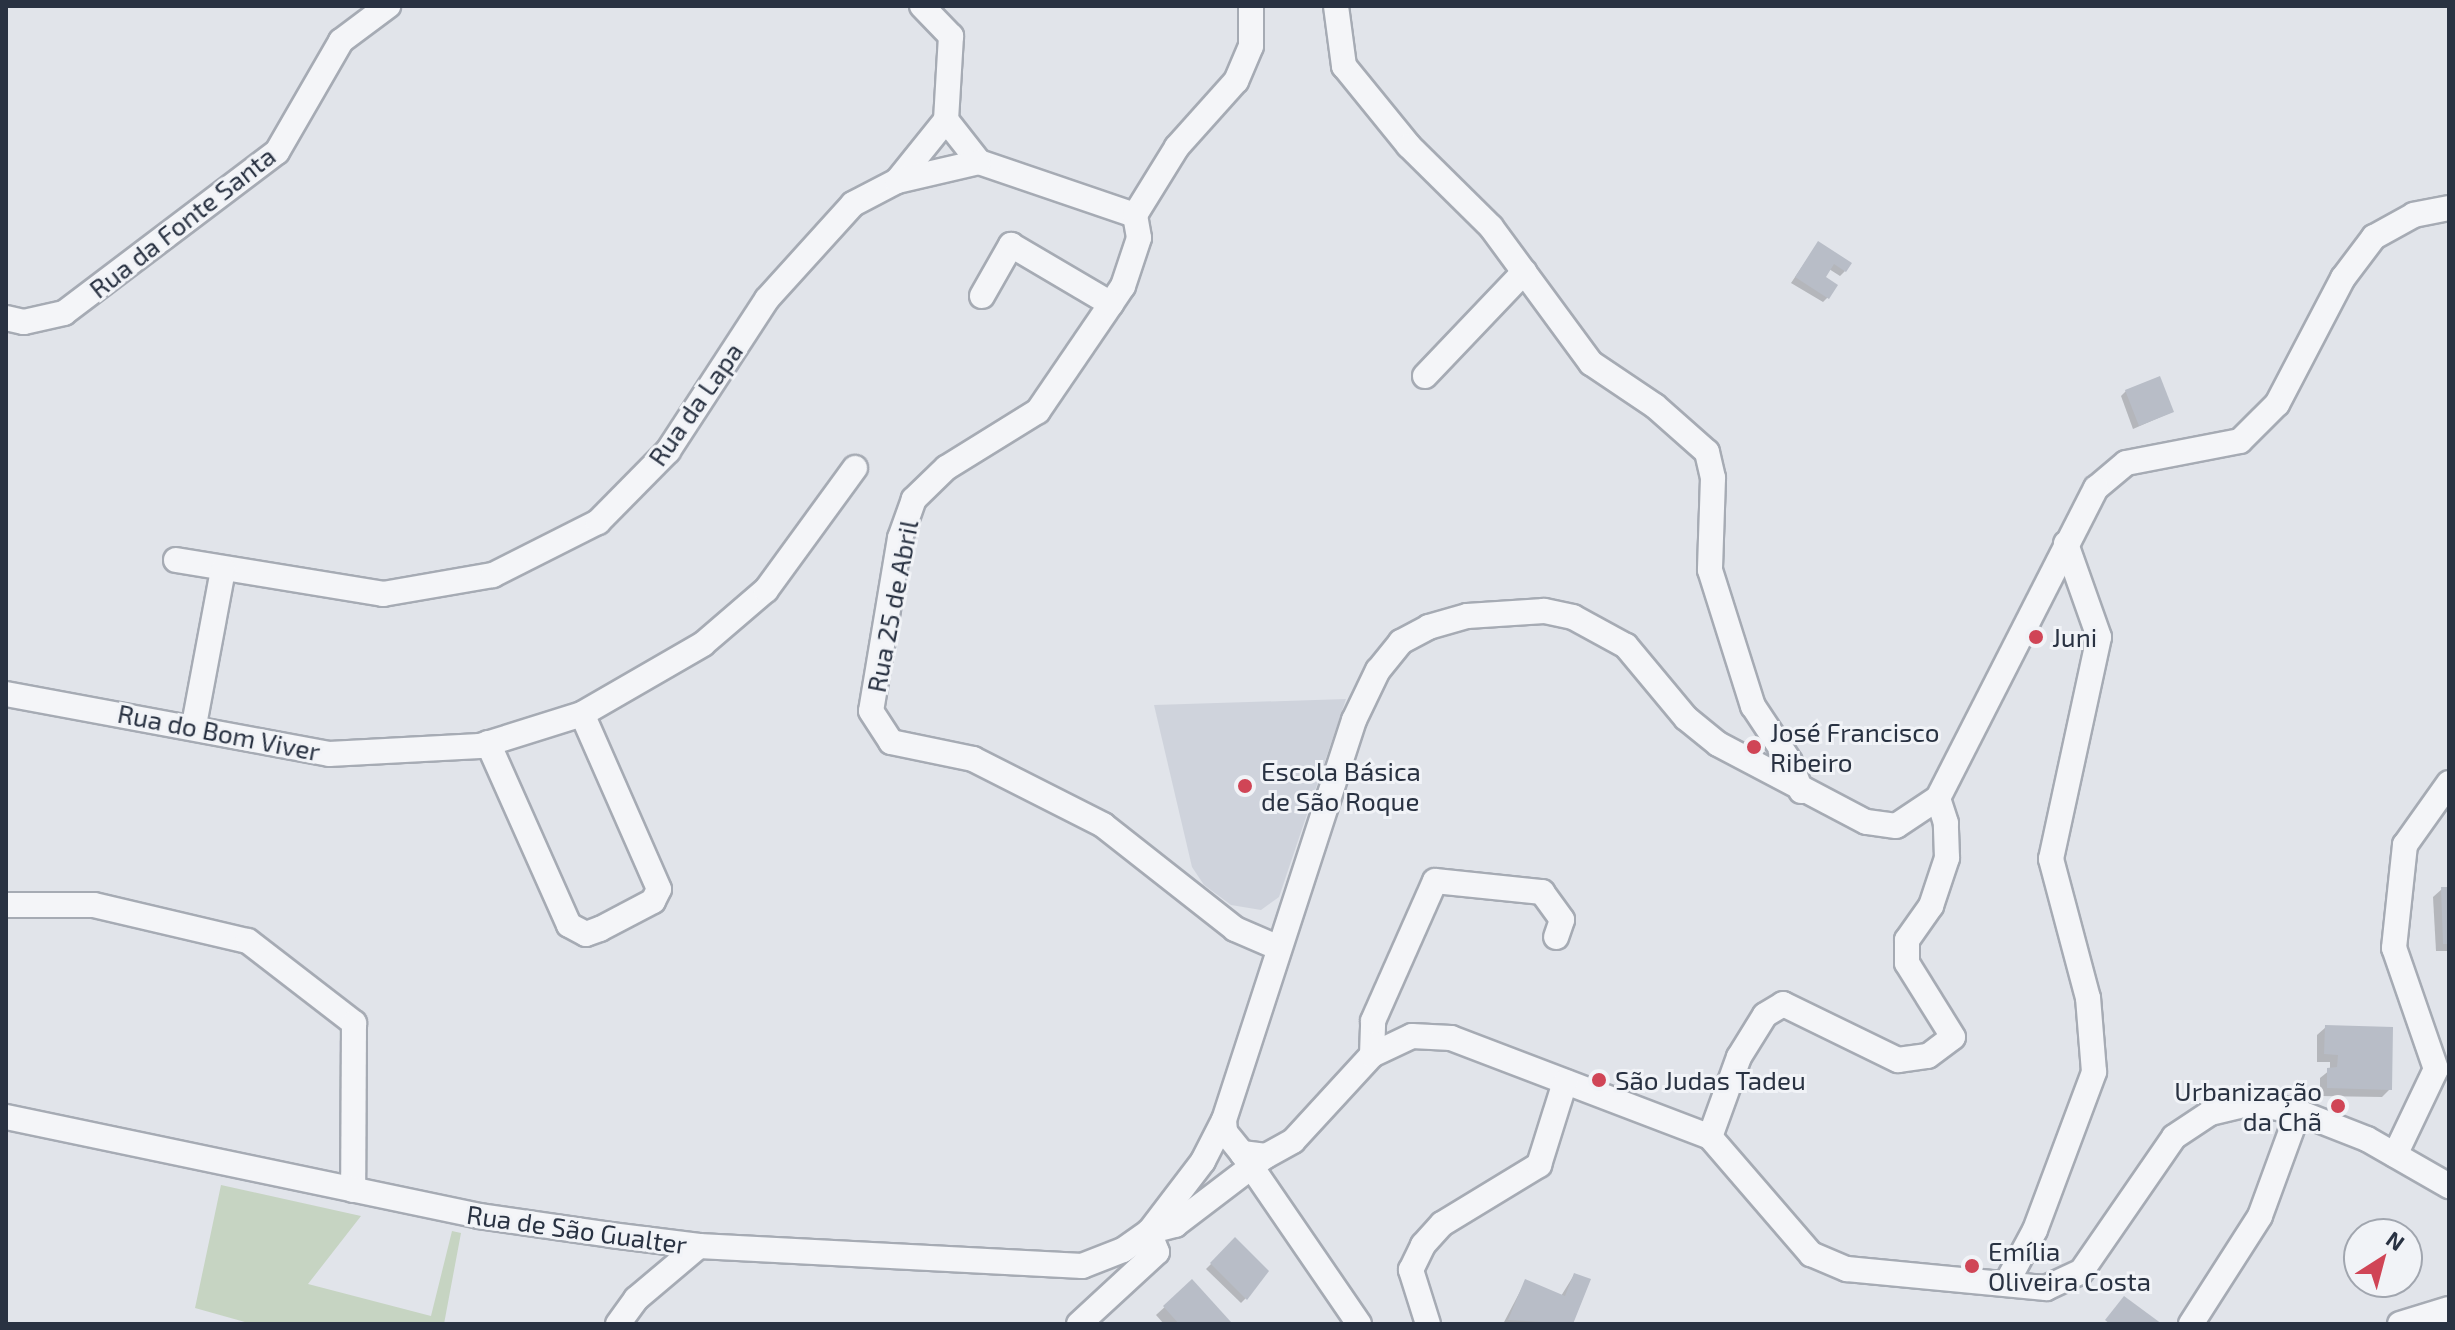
<!DOCTYPE html>
<meta charset="utf-8">
<style>
body{margin:0}
#map{position:relative;width:2455px;height:1330px;overflow:hidden;background:#e1e4ea;font-family:"Exo 2",sans-serif}
div>[style]{position:absolute}
.built>*{inset:0;background:#cfd3dc}
.green>*{inset:0;background:#c6d4c2}
.shadow>*{inset:0;background:#0003}
.building>*{inset:0;background:#b8bdc7}
.roads{filter:drop-shadow(2px 0 #a6abb4) drop-shadow(-2px 0 #a6abb4) drop-shadow(0 2px #a6abb4) drop-shadow(0 -2px #a6abb4)}
.minor>*{height:24px;margin:-12px;padding:0 12px;transform-origin:12px;border-radius:12px;background:#f4f5f8}
.dots>*{width:22px;height:22px;translate:-50% -50%;box-sizing:border-box;border:4px solid #f1f3f7;border-radius:50%}
span{translate:-50% -50%;white-space:nowrap;text-align:center;line-height:1.15;-webkit-text-stroke:6px #f1f3f7;paint-order:stroke}
.street-label{font-size:26px;color:#293242}
.poi-label{font-size:26px;color:#293242}
.left{translate:0 -50%;text-align:left}
.right{translate:-100% -50%;text-align:right}
.frame{position:absolute;inset:0;border:8px solid #293242;pointer-events:none}
.north{position:absolute;left:2343px;top:1218px;width:80px;height:80px;box-sizing:border-box;background:#f1f3f7;border:2px solid #a1a6af;border-radius:50%;rotate:36deg;font-size:22px;font-weight:700;line-height:32px;text-align:center;color:#293242}
.north::after{content:'';display:block;margin:auto;width:28px;height:36px;background:#d04556;clip-path:polygon(50% 0,100% 100%,50% 72%,0 100%)}
</style>
<div id="map">
<div class="built">
<div style="clip-path:polygon(1346px 699px,1279px 897px,1261px 910px,1231px 905px,1204px 885px,1192px 867px,1154px 705px)"></div>
</div>
<div class="green">
<div style="clip-path:polygon(221px 1185px,361px 1216px,308px 1284px,431px 1316px,452px 1231px,461px 1233px,444px 1324px,252px 1324px,195px 1308px)"></div>
</div>
<div class="shadow">
<div style="clip-path:polygon(1818px 243px,1845px 271px,1840px 276px,1829px 269px,1823px 278px,1828px 297px,1823px 302px,1791px 283px)"></div>
<div style="clip-path:polygon(2126px 391px,2172px 412px,2133px 429px,2121px 396px)"></div>
<div style="clip-path:polygon(2442px 889px,2449px 889px,2449px 951px,2436px 951px,2433px 897px)"></div>
<div style="clip-path:polygon(2326px 1027px,2390px 1089px,2382px 1097px,2320px 1096px,2320px 1078px,2330px 1070px,2330px 1062px,2317px 1062px,2317px 1035px)"></div>
<div style="clip-path:polygon(1235px 1240px,1246px 1298px,1241px 1303px,1206px 1269px)"></div>
<div style="clip-path:polygon(1574px 1275px,1588px 1281px,1571px 1324px,1503px 1324px,1525px 1282px,1561px 1296px)"></div>
<div style="clip-path:polygon(1192px 1282px,1225px 1324px,1164px 1324px,1156px 1315px)"></div>
</div>
<div class="building">
<div style="clip-path:polygon(1818px 241px,1852px 263px,1846px 272px,1834px 264px,1826px 277px,1838px 285px,1829px 299px,1795px 277px)"></div>
<div style="clip-path:polygon(2160px 376px,2174px 412px,2139px 426px,2125px 390px)"></div>
<div style="clip-path:polygon(2441px 887px,2449px 887px,2449px 944px,2443px 944px)"></div>
<div style="clip-path:polygon(2325px 1025px,2393px 1027px,2392px 1090px,2327px 1088px,2327px 1068px,2337px 1067px,2338px 1055px,2324px 1054px)"></div>
<div style="clip-path:polygon(1235px 1237px,1269px 1271px,1247px 1300px,1210px 1263px)"></div>
<div style="clip-path:polygon(1574px 1273px,1591px 1279px,1573px 1324px,1508px 1320px,1525px 1279px,1565px 1296px)"></div>
<div style="clip-path:polygon(1192px 1279px,1231px 1322px,1228px 1324px,1179px 1324px,1163px 1306px)"></div>
<div style="clip-path:polygon(2124px 1296px,2162px 1324px,2110px 1324px,2105px 1320px)"></div>
</div>
<div class="roads">
<div class="minor">
<div style="left:922px;top:6px;width:42px;rotate:46deg"></div>
<div style="left:951px;top:36px;width:84px;rotate:93.4deg"></div>
<div style="left:946px;top:120px;width:53px;rotate:51.8deg"></div>
<div style="left:979px;top:162px;width:165px;rotate:18.8deg"></div>
<div style="left:1251px;top:6px;width:40px;rotate:90deg"></div>
<div style="left:1251px;top:46px;width:38px;rotate:113deg"></div>
<div style="left:1236px;top:81px;width:89px;rotate:131.8deg"></div>
<div style="left:1177px;top:147px;width:80px;rotate:121.7deg"></div>
<div style="left:1135px;top:215px;width:23px;rotate:80deg"></div>
<div style="left:1139px;top:238px;width:51px;rotate:108.4deg"></div>
<div style="left:1123px;top:286px;width:22px;rotate:124deg"></div>
<div style="left:1111px;top:304px;width:130px;rotate:124.3deg"></div>
<div style="left:1038px;top:411px;width:108px;rotate:148.2deg"></div>
<div style="left:946px;top:468px;width:45px;rotate:135.9deg"></div>
<div style="left:914px;top:499px;width:41px;rotate:109.7deg"></div>
<div style="left:900px;top:538px;width:175px;rotate:99.5deg"></div>
<div style="left:871px;top:711px;width:37px;rotate:57deg"></div>
<div style="left:891px;top:742px;width:84px;rotate:11.7deg"></div>
<div style="left:973px;top:759px;width:146px;rotate:26.9deg"></div>
<div style="left:1103px;top:825px;width:168px;rotate:38.2deg"></div>
<div style="left:1235px;top:929px;width:48px;rotate:23.4deg"></div>
<div style="left:1336px;top:6px;width:61px;rotate:82.4deg"></div>
<div style="left:1344px;top:66px;width:103px;rotate:50.9deg"></div>
<div style="left:1409px;top:146px;width:115px;rotate:44.6deg"></div>
<div style="left:1491px;top:227px;width:169px;rotate:53.7deg"></div>
<div style="left:1591px;top:363px;width:77px;rotate:33.9deg"></div>
<div style="left:1655px;top:406px;width:69px;rotate:41.5deg"></div>
<div style="left:1707px;top:452px;width:27px;rotate:77deg"></div>
<div style="left:1713px;top:478px;width:92px;rotate:91.9deg"></div>
<div style="left:1710px;top:570px;width:143px;rotate:72.5deg"></div>
<div style="left:1753px;top:706px;width:67px;rotate:56.5deg"></div>
<div style="left:1790px;top:762px;width:31px;rotate:69deg"></div>
<div style="left:897px;top:181px;width:78px;rotate:-51.2deg"></div>
<div style="left:2449px;top:208px;width:36px;rotate:169deg"></div>
<div style="left:2414px;top:215px;width:46px;rotate:151.2deg"></div>
<div style="left:2374px;top:237px;width:51px;rotate:127.1deg"></div>
<div style="left:2343px;top:278px;width:142px;rotate:117.6deg"></div>
<div style="left:2277px;top:404px;width:52px;rotate:135deg"></div>
<div style="left:2240px;top:441px;width:116px;rotate:169.1deg"></div>
<div style="left:2126px;top:463px;width:39px;rotate:140deg"></div>
<div style="left:2096px;top:488px;width:348px;rotate:117deg"></div>
<div style="left:1938px;top:798px;width:50px;rotate:146.3deg"></div>
<div style="left:1896px;top:826px;width:30px;rotate:-172deg"></div>
<div style="left:1866px;top:822px;width:167px;rotate:-152.2deg"></div>
<div style="left:1718px;top:744px;width:41px;rotate:-140.9deg"></div>
<div style="left:1686px;top:718px;width:94px;rotate:-129.8deg"></div>
<div style="left:1626px;top:646px;width:60px;rotate:-151.3deg"></div>
<div style="left:1573px;top:617px;width:30px;rotate:-168deg"></div>
<div style="left:1544px;top:611px;width:77px;rotate:176.3deg"></div>
<div style="left:1467px;top:616px;width:40px;rotate:164deg"></div>
<div style="left:1429px;top:627px;width:32px;rotate:152deg"></div>
<div style="left:1401px;top:642px;width:36px;rotate:129deg"></div>
<div style="left:1378px;top:670px;width:55px;rotate:115.6deg"></div>
<div style="left:1354px;top:720px;width:421px;rotate:108deg"></div>
<div style="left:1224px;top:1120px;width:12px;rotate:85deg"></div>
<div style="left:1225px;top:1132px;width:27px;rotate:51deg"></div>
<div style="left:1242px;top:1153px;width:24px;rotate:7deg"></div>
<div style="left:1266px;top:1156px;width:31px;rotate:-29deg"></div>
<div style="left:1293px;top:1141px;width:117px;rotate:-47.4deg"></div>
<div style="left:1372px;top:1055px;width:44px;rotate:-25.4deg"></div>
<div style="left:1412px;top:1036px;width:39px;rotate:3deg"></div>
<div style="left:1451px;top:1038px;width:277px;rotate:20.9deg"></div>
<div style="left:1710px;top:1137px;width:155px;rotate:49.2deg"></div>
<div style="left:1811px;top:1254px;width:39px;rotate:23deg"></div>
<div style="left:1847px;top:1269px;width:200px;rotate:5.5deg"></div>
<div style="left:2046px;top:1288px;width:38px;rotate:-25deg"></div>
<div style="left:2081px;top:1272px;width:164px;rotate:-55.4deg"></div>
<div style="left:2174px;top:1137px;width:43px;rotate:-33.7deg"></div>
<div style="left:2210px;top:1113px;width:43px;rotate:-13.4deg"></div>
<div style="left:2252px;top:1103px;width:47px;rotate:11.1deg"></div>
<div style="left:2298px;top:1112px;width:74px;rotate:21.4deg"></div>
<div style="left:2367px;top:1139px;width:95px;rotate:29.8deg"></div>
<div style="left:982px;top:296px;width:59px;rotate:-60.4deg"></div>
<div style="left:1011px;top:245px;width:116px;rotate:30.5deg"></div>
<div style="left:6px;top:318px;width:18px;rotate:13deg"></div>
<div style="left:24px;top:322px;width:41px;rotate:-12.7deg"></div>
<div style="left:64px;top:313px;width:267px;rotate:-37.1deg"></div>
<div style="left:277px;top:152px;width:128px;rotate:-60deg"></div>
<div style="left:341px;top:41px;width:59px;rotate:-36.7deg"></div>
<div style="left:1425px;top:376px;width:144px;rotate:-46.4deg"></div>
<div style="left:176px;top:560px;width:210px;rotate:9.3deg"></div>
<div style="left:383px;top:594px;width:112px;rotate:-9.8deg"></div>
<div style="left:493px;top:575px;width:118px;rotate:-26.8deg"></div>
<div style="left:598px;top:522px;width:100px;rotate:-45.4deg"></div>
<div style="left:668px;top:451px;width:181px;rotate:-56.9deg"></div>
<div style="left:767px;top:299px;width:128px;rotate:-47.8deg"></div>
<div style="left:853px;top:204px;width:50px;rotate:-27.6deg"></div>
<div style="left:897px;top:181px;width:84px;rotate:-13deg"></div>
<div style="left:6px;top:694px;width:329px;rotate:10.5deg"></div>
<div style="left:329px;top:754px;width:151px;rotate:-3deg"></div>
<div style="left:480px;top:746px;width:107px;rotate:-17.4deg"></div>
<div style="left:582px;top:714px;width:140px;rotate:-30deg"></div>
<div style="left:703px;top:644px;width:83px;rotate:-40.6deg"></div>
<div style="left:766px;top:590px;width:151px;rotate:-53.9deg"></div>
<div style="left:194px;top:725px;width:158px;rotate:-79.4deg"></div>
<div style="left:488px;top:743px;width:199px;rotate:66deg"></div>
<div style="left:569px;top:925px;width:19px;rotate:28deg"></div>
<div style="left:586px;top:934px;width:15px;rotate:-20deg"></div>
<div style="left:600px;top:929px;width:60px;rotate:-27.8deg"></div>
<div style="left:653px;top:901px;width:13px;rotate:-63deg"></div>
<div style="left:659px;top:889px;width:191px;rotate:-113.7deg"></div>
<div style="left:6px;top:905px;width:88px"></div>
<div style="left:94px;top:905px;width:158px;rotate:13.2deg"></div>
<div style="left:248px;top:941px;width:134px;rotate:37.7deg"></div>
<div style="left:354px;top:1023px;width:167px;rotate:90.3deg"></div>
<div style="left:1372px;top:1055px;width:34px;rotate:-88deg"></div>
<div style="left:1373px;top:1021px;width:153px;rotate:-66.1deg"></div>
<div style="left:1435px;top:881px;width:108px;rotate:5.9deg"></div>
<div style="left:1542px;top:892px;width:34px;rotate:54deg"></div>
<div style="left:1562px;top:920px;width:18px;rotate:109deg"></div>
<div style="left:6px;top:1117px;width:483px;rotate:11.8deg"></div>
<div style="left:479px;top:1216px;width:133px;rotate:8.2deg"></div>
<div style="left:611px;top:1235px;width:89px;rotate:7.1deg"></div>
<div style="left:699px;top:1246px;width:384px;rotate:3deg"></div>
<div style="left:1082px;top:1266px;width:44px;rotate:-21.3deg"></div>
<div style="left:1123px;top:1250px;width:32px;rotate:-35deg"></div>
<div style="left:1149px;top:1232px;width:89px;rotate:-52.7deg"></div>
<div style="left:1203px;top:1161px;width:46px;rotate:-62.9deg"></div>
<div style="left:1710px;top:1137px;width:85px;rotate:-70.1deg"></div>
<div style="left:1739px;top:1057px;width:49px;rotate:-58.2deg"></div>
<div style="left:1765px;top:1015px;width:21px;rotate:-31deg"></div>
<div style="left:1783px;top:1004px;width:128px;rotate:26deg"></div>
<div style="left:1898px;top:1060px;width:30px;rotate:-8deg"></div>
<div style="left:1928px;top:1056px;width:31px;rotate:-37deg"></div>
<div style="left:1953px;top:1037px;width:87px;rotate:-121.9deg"></div>
<div style="left:1907px;top:963px;width:23px;rotate:-90deg"></div>
<div style="left:1907px;top:940px;width:42px;rotate:-54.8deg"></div>
<div style="left:1931px;top:906px;width:51px;rotate:-71.6deg"></div>
<div style="left:1947px;top:858px;width:35px;rotate:-92deg"></div>
<div style="left:1946px;top:823px;width:26px;rotate:-108deg"></div>
<div style="left:1242px;top:1153px;width:207px;rotate:55.6deg"></div>
<div style="left:2395px;top:1155px;width:95px;rotate:-64.5deg"></div>
<div style="left:2436px;top:1069px;width:128px;rotate:-109.1deg"></div>
<div style="left:2394px;top:948px;width:104px;rotate:-83.9deg"></div>
<div style="left:2405px;top:845px;width:76px;rotate:-54.6deg"></div>
<div style="left:1151px;top:1231px;width:25px;rotate:-14deg"></div>
<div style="left:1175px;top:1225px;width:111px;rotate:-37.3deg"></div>
<div style="left:2006px;top:1284px;width:61px;rotate:-61.8deg"></div>
<div style="left:2035px;top:1230px;width:169px;rotate:-69.5deg"></div>
<div style="left:2094px;top:1072px;width:74px;rotate:-94.6deg"></div>
<div style="left:2088px;top:998px;width:144px;rotate:-104.9deg"></div>
<div style="left:2051px;top:859px;width:227px;rotate:-77.8deg"></div>
<div style="left:2099px;top:637px;width:99px;rotate:-109.5deg"></div>
<div style="left:618px;top:1324px;width:31px;rotate:-54deg"></div>
<div style="left:636px;top:1299px;width:82px;rotate:-40.1deg"></div>
<div style="left:1079px;top:1324px;width:106px;rotate:-42.7deg"></div>
<div style="left:1157px;top:1252px;width:22px;rotate:-112deg"></div>
<div style="left:1428px;top:1324px;width:57px;rotate:-107.5deg"></div>
<div style="left:1411px;top:1270px;width:28px;rotate:-64deg"></div>
<div style="left:1423px;top:1245px;width:28px;rotate:-48deg"></div>
<div style="left:1442px;top:1224px;width:114px;rotate:-31.3deg"></div>
<div style="left:1539px;top:1165px;width:87px;rotate:-72.6deg"></div>
<div style="left:2191px;top:1324px;width:128px;rotate:-57.4deg"></div>
<div style="left:2260px;top:1216px;width:111px;rotate:-69.9deg"></div>
<div style="left:2400px;top:1324px;width:51px;rotate:-17deg"></div>
</div>
</div>
<div class="dots">
<div style="left:2036px;top:637px;background:#d04556"></div>
<div style="left:1754px;top:747px;background:#d04556"></div>
<div style="left:1245px;top:786px;background:#d04556"></div>
<div style="left:1599px;top:1080px;background:#d04556"></div>
<div style="left:2338px;top:1106px;background:#d04556"></div>
<div style="left:1972px;top:1266px;background:#d04556"></div>
</div>
<div class="street-label">
<span style="left:182px;top:222px;rotate:-38deg">Rua da Fonte Santa</span>
<span style="left:695px;top:404px;rotate:-55deg">Rua da Lapa</span>
<span style="left:892px;top:606px;rotate:-79deg">Rua 25 de Abril</span>
<span style="left:219px;top:732px;rotate:11deg">Rua do Bom Viver</span>
<span style="left:577px;top:1229px;rotate:8deg">Rua de São Gualter</span>
</div>
<div class="poi-label">
<span class="left" style="left:2052px;top:637px">Juni</span>
<span class="left" style="left:1770px;top:747px">José Francisco<br>Ribeiro</span>
<span class="left" style="left:1261px;top:786px">Escola Básica<br>de São Roque</span>
<span class="left" style="left:1615px;top:1080px">São Judas Tadeu</span>
<span class="right" style="left:2322px;top:1106px">Urbanização<br>da Chã</span>
<span class="left" style="left:1988px;top:1266px">Emília<br>Oliveira Costa</span>
</div>
<div class="frame"></div>
<div class="north">N</div>
</div>
